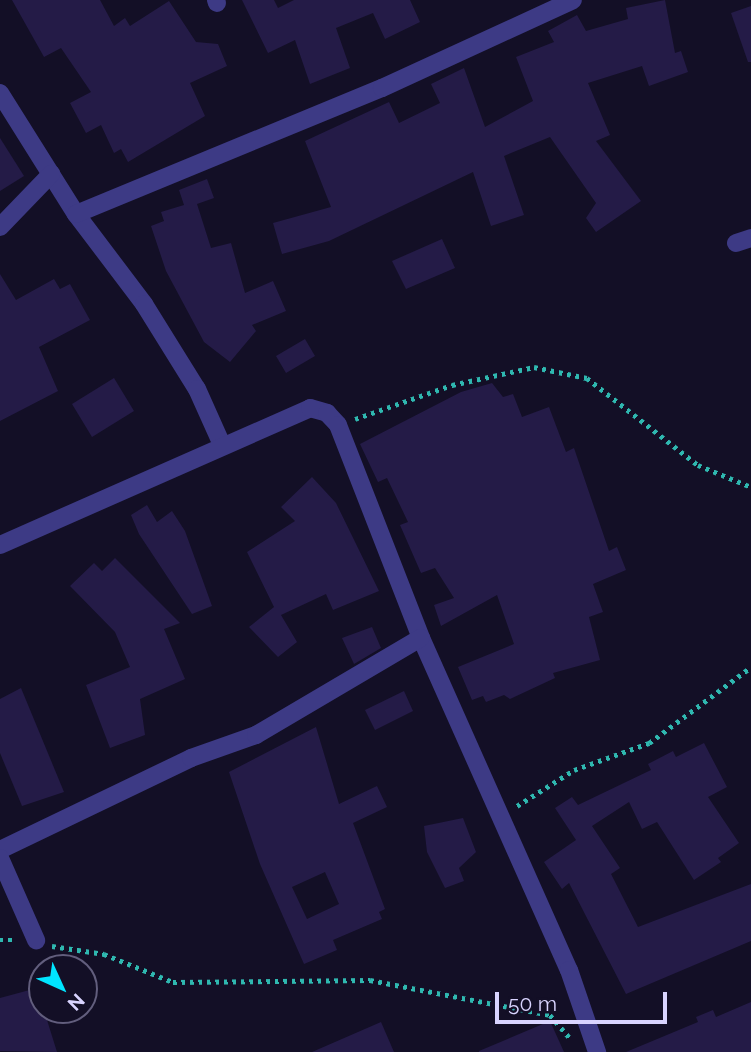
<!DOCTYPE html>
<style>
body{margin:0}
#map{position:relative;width:751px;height:1052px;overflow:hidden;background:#130f26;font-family:Raleway,sans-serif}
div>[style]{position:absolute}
.building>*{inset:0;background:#241b47}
.path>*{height:4.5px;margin-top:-2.25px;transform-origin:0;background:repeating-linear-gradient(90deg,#2fb8b0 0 3.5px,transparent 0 8.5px)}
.minor>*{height:18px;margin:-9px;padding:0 9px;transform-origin:9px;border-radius:9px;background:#3d3a85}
span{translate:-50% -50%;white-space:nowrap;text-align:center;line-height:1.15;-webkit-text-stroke:7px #130f26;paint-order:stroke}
.north{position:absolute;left:28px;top:954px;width:70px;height:70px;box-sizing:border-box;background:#130f26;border:2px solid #625e7d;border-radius:50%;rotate:135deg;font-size:19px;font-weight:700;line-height:28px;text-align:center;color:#d9d4ff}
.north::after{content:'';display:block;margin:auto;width:24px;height:32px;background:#00e5ff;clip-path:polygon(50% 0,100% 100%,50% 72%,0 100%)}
.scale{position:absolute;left:495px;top:992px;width:172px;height:32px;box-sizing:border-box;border:4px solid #d9d4ff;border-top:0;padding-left:9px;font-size:21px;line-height:24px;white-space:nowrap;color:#d9d4ff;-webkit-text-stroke:5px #130f26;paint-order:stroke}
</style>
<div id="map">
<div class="building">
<div style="clip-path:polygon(12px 0,100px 0,114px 26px,125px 18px,130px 26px,169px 1px,196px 42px,218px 44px,227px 66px,190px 83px,205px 116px,128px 162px,121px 149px,114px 153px,101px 125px,86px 133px,70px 103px,91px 92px,61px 48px,44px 57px)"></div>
<div style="clip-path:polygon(242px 0,274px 0,278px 8px,294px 0,410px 0,420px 22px,385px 39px,373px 13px,336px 28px,350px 68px,310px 84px,295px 40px,268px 53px)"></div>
<div style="clip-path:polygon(665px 0,675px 53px,681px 51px,688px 72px,649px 86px,642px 66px,588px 83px,610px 135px,596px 141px,641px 201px,596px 232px,586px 218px,596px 203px,550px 137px,504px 156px,524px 215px,491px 226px,473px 172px,329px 241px,282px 254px,273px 223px,331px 207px,305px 141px,389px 102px,399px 123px,440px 103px,431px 84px,464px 68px,485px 127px,533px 101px,516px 57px,554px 42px,548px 31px,577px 15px,586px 31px,628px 19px,626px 8px)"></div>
<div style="clip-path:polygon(751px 6px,751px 62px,748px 62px,731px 13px)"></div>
<div style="clip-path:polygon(0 138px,24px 176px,0 191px)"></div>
<div style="clip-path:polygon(207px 179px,214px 198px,197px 204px,211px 248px,231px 243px,245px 293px,273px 281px,286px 311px,252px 325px,256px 331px,230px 362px,204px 342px,166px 271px,151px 226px,164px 221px,161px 212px,184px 205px,179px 190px)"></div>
<div style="clip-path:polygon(442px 239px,455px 268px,406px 289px,392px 261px)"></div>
<div style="clip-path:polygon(0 274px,16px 300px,54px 279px,60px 289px,70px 284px,90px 320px,39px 347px,58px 391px,0 421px)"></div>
<div style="clip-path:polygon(305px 339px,315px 356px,286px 373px,276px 356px)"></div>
<div style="clip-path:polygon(114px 378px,134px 411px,92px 437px,72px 404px)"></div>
<div style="clip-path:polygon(492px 383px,503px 397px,513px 394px,522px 417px,549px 407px,566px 452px,574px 448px,609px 551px,617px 547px,626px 570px,593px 584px,603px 612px,589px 617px,600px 660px,553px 673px,555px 678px,510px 699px,504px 695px,486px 702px,483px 696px,472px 700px,458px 667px,514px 644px,497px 595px,441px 626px,434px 605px,454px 598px,435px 568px,421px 573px,400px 525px,408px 522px,387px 478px,378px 482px,360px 444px,461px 392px)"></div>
<div style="clip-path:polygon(312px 477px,336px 503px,379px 591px,333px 610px,326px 594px,281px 615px,297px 642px,278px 657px,249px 627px,274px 607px,247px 552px,295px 521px,281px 507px)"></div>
<div style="clip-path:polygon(147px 505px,157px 522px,172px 511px,185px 531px,212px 606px,192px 614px,139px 534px,131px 515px)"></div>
<div style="clip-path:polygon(115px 558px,180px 623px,164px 629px,185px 679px,140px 699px,145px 735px,110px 748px,86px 685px,130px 667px,115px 632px,70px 586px,94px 563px,102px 571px)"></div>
<div style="clip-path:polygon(372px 627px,381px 648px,354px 664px,342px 638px)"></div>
<div style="clip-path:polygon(21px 688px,64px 792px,22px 806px,0 753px,0 699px)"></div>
<div style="clip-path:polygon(404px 691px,413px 711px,375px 730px,365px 710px)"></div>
<div style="clip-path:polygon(evenodd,316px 727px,339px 804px,377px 786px,387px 807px,353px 823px,385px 909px,379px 912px,382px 919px,333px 940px,337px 950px,304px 964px,260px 864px,229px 772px,316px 727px,325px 872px,339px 904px,307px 919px,292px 887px,325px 872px)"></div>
<div style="clip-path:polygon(704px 743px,727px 787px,708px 797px,739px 843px,718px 858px,721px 862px,694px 880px,657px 822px,642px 829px,629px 802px,592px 826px,620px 868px,611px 874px,638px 927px,751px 884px,751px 941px,626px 994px,569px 883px,562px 889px,544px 862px,576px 840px,555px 808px,572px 797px,578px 805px,651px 770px,648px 764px,673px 751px,676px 757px)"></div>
<div style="clip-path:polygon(463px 818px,476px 852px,459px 868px,464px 881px,445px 888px,427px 852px,424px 826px)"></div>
<div style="clip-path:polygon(37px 988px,57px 1052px,0 1051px,0 998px)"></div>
<div style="clip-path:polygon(751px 1002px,751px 1052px,626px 1052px,698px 1022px,696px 1017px,713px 1010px,716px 1017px)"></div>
<div style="clip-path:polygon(550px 1021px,564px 1052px,479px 1052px,479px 1051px)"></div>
<div style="clip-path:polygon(381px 1022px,394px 1052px,312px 1052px)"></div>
</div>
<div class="path">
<div style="left:355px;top:419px;width:103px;rotate:-19.3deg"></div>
<div style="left:452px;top:385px;width:84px;rotate:-12.4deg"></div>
<div style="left:534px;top:367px;width:54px;rotate:11.7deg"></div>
<div style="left:587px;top:378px;width:141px;rotate:38.1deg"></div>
<div style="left:698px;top:465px;width:57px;rotate:22.5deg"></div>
<div style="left:517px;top:806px;width:67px;rotate:-32.3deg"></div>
<div style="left:574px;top:770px;width:80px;rotate:-19.8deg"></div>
<div style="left:649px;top:743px;width:127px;rotate:-36.7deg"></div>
<div style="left:0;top:940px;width:16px"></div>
<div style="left:52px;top:946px;width:53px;rotate:8.7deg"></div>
<div style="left:104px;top:954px;width:74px;rotate:22.1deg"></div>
<div style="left:173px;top:982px;width:197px;rotate:-0.6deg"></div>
<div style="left:370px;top:980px;width:183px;rotate:11deg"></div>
<div style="left:550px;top:1015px;width:32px;rotate:49deg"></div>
</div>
<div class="minor">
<div style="left:216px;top:0;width:3px;rotate:72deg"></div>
<div style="left:0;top:93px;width:143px;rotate:57.9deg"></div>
<div style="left:76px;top:214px;width:113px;rotate:52.9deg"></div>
<div style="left:144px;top:304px;width:100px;rotate:58.1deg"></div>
<div style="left:197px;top:389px;width:61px;rotate:65.9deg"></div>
<div style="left:76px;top:214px;width:331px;rotate:-22.4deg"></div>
<div style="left:382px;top:88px;width:210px;rotate:-24.7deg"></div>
<div style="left:0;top:227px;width:74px;rotate:-46.1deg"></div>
<div style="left:736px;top:243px;width:16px;rotate:-18deg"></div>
<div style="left:0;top:545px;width:339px;rotate:-23.8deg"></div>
<div style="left:310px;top:408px;width:18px;rotate:16deg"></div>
<div style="left:327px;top:413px;width:16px;rotate:47deg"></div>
<div style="left:338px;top:425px;width:229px;rotate:68.7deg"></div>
<div style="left:421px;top:638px;width:363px;rotate:66deg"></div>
<div style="left:569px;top:970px;width:87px;rotate:71.1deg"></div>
<div style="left:0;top:850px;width:212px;rotate:-25.7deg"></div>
<div style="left:191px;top:758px;width:69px;rotate:-19.5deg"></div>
<div style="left:256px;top:735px;width:191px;rotate:-30.5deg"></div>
<div style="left:0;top:858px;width:90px;rotate:66.3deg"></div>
</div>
<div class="north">N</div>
<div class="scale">50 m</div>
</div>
